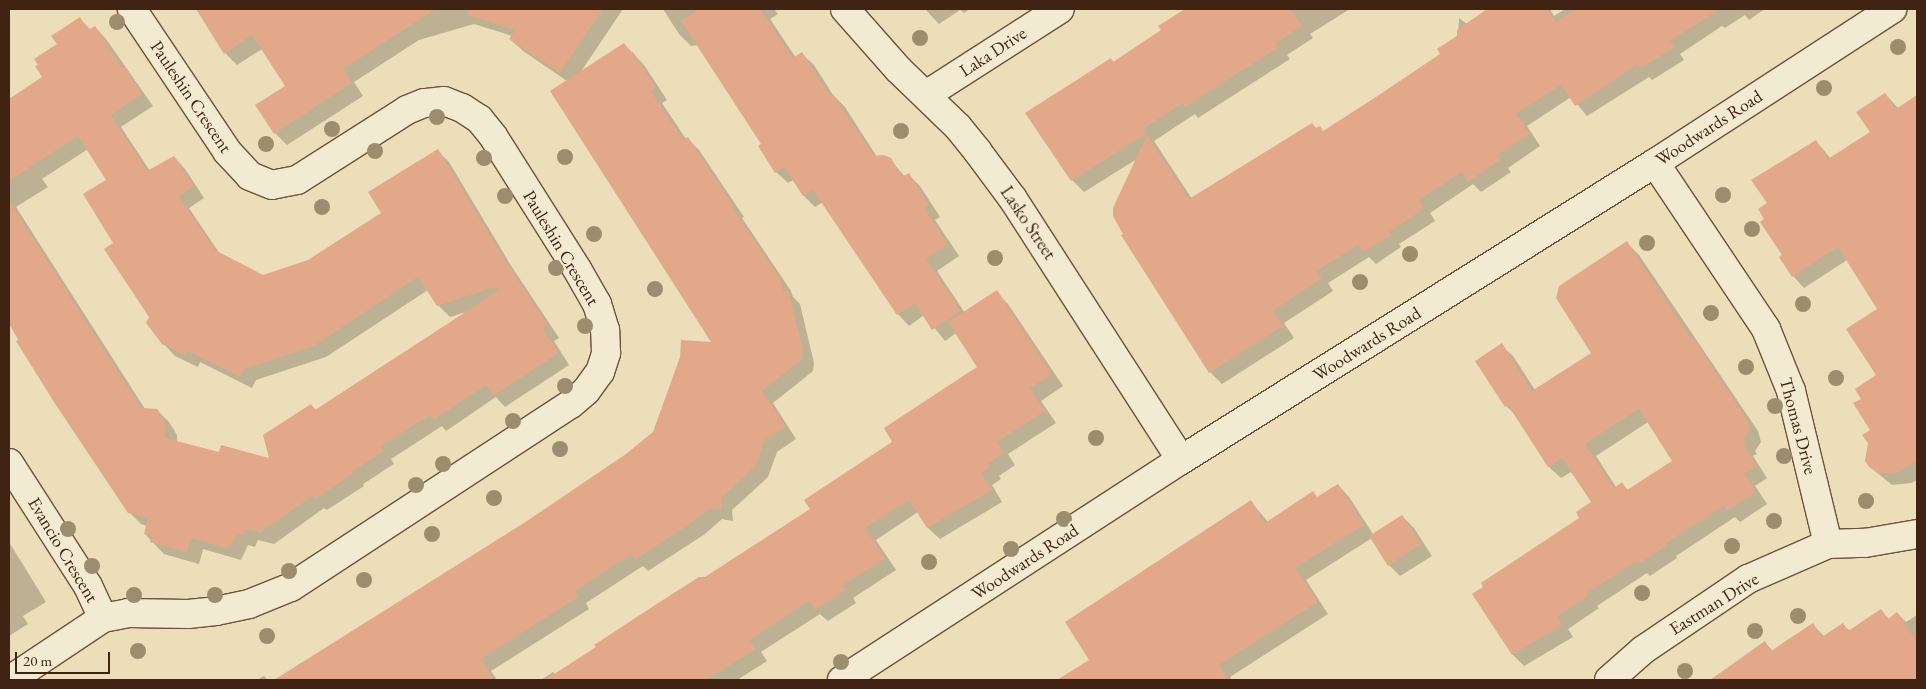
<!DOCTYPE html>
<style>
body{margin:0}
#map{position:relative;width:1926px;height:689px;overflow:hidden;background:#ebdeb8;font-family:"EB Garamond",serif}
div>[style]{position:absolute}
.shadow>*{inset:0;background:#0003}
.building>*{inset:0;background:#e3a789}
.roads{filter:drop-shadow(1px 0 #6c523d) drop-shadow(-1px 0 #6c523d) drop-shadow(0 1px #6c523d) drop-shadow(0 -1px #6c523d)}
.minor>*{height:28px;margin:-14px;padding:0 14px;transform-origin:14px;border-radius:14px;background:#f2ead1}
.trees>*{width:16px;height:16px;margin:-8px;border-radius:50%;background:#9d8d6f}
span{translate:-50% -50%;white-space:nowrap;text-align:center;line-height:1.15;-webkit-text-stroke:4.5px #f2ead1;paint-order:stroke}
.street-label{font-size:18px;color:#412314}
.frame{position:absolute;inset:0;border:10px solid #412314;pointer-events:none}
.scale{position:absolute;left:15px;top:652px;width:95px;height:22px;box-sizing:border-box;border:2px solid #412314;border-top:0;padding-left:6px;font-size:15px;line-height:18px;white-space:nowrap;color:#412314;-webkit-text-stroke:4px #f2ead1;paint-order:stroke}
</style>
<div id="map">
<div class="shadow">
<div style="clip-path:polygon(197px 9px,623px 9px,580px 73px,624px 44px,644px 65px,667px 100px,662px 103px,686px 139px,687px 138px,699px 150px,744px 217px,742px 218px,791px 291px,793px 297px,800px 304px,814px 363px,813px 371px,773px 403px,796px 439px,777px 452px,768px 477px,732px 510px,733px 521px,722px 519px,705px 534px,648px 571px,643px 566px,586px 603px,589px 609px,491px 671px,497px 680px,276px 680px,525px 524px,627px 455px,654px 433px,714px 343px,567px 81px,523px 51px,510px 39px,512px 36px,474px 24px,419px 40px,354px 82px,363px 96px,287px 145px,275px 133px,287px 86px,262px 49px,237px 65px,225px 53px)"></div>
<div style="clip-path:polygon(663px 9px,774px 9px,778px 14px,770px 19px,796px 58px,802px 54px,814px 65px,833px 95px,845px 107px,877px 157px,890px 159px,905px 177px,909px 175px,920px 186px,940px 217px,935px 220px,959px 256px,937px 271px,965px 313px,996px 292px,1008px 304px,1063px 386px,1041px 401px,1056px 423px,1008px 454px,1015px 465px,999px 476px,1001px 479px,992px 485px,1002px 502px,940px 539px,928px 528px,918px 512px,876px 540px,896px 570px,853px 598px,856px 603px,828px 621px,820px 614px,761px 652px,767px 661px,737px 680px,541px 680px,553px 672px,556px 675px,811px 509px,894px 442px,979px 368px,956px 333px,945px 341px,924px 315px,909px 326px,898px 314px,823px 202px,815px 207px,804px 196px,793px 180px,788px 183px,776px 172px,763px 145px,699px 45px,691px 46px,679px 34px)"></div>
<div style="clip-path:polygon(925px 9px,970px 9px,964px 13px,960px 10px,939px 24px)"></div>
<div style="clip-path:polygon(1187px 9px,1350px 9px,1310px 34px,1313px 38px,1287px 55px,1290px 59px,1198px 118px,1195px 114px,1154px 141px,1192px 199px,1317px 129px,1324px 132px,1442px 54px,1458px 37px,1459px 18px,1471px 27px,1499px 9px,1550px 9px,1554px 16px,1565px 9px,1765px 9px,1749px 20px,1745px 15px,1725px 28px,1722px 26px,1680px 54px,1684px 60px,1652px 80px,1649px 77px,1587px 116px,1571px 97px,1527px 126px,1540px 146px,1508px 168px,1511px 172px,1481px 192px,1473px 184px,1430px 213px,1435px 221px,1399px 244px,1401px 247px,1376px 264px,1369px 257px,1328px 283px,1333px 291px,1284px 323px,1294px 338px,1222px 384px,1210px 372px,1123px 236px,1137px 159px,1084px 192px,1072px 180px,1027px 113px,1111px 59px,1114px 63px,1163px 30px,1160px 26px)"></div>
<div style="clip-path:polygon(evenodd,80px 19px,91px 30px,95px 27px,106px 39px,153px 106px,121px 127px,150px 171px,174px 157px,185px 169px,204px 198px,189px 208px,220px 254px,263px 276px,308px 261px,383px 213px,438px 151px,449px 162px,510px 264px,559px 338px,554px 341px,569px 365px,505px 407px,496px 397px,446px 431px,442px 426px,391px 459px,394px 464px,363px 484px,364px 486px,327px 510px,324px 508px,274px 544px,258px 540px,255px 547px,248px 545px,241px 560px,203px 549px,199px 564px,164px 554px,145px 534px,147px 526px,141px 524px,129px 512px,55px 401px,9px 324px,9px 100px,44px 77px,59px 45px,80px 19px,88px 149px,108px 180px,115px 243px,163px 343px,175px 356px,198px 367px,200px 362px,252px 388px,256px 380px,326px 357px,428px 290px,438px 305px,450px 317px,466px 312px,316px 410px,311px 405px,271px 460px,219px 454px,177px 442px,177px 435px,169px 422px,157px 410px,145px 409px,16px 207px,48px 187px,42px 179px,88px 149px)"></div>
<div style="clip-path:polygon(1885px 94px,1899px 109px,1917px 97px,1917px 209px,1896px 223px,1914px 252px,1917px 250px,1917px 480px,1911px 483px,1892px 485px,1875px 471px,1872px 430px,1863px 399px,1878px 376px,1879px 309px,1847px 260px,1804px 288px,1793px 276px,1766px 219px,1769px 203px,1816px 141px,1831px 159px,1872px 133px)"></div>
<div style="clip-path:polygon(evenodd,1627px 243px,1639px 255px,1758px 431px,1761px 442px,1755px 451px,1757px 454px,1753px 456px,1767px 478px,1755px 486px,1767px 504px,1740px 522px,1735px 517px,1676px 556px,1677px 558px,1650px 576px,1647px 573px,1597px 606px,1599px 608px,1568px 629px,1573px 637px,1524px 666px,1513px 655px,1474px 594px,1581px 518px,1593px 503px,1571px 472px,1561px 478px,1549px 467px,1518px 417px,1506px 406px,1501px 345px,1513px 356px,1535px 390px,1593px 353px,1627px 243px,1648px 422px,1674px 461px,1629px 491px,1622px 484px,1616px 487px,1596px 456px,1648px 422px)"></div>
<div style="clip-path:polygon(1338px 485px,1349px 497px,1373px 534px,1402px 516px,1414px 528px,1432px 556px,1400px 576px,1389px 565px,1372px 538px,1306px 580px,1328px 614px,1230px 677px,1232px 680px,1075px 680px,1085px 674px,1091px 660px,1251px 502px,1268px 522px,1313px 493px,1318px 498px)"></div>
<div style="clip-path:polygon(9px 542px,46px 602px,23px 616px,28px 624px,9px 636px)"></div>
<div style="clip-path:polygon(1881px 611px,1889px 619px,1897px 613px,1906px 622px,1917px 615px,1917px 680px,1712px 680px,1765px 643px,1773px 651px,1813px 625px,1824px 636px,1842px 624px,1850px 631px)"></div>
<div style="clip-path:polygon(264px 676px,268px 680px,257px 680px)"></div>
</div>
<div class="building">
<div style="clip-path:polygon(196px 9px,436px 9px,343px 69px,352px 83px,274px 134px,255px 105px,285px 86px,252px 35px,224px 54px)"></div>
<div style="clip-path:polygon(468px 9px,603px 9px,560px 73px,509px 39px,515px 30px,467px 15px)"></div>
<div style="clip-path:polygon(699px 9px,760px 9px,793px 58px,802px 52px,830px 96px,833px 94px,874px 156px,883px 155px,891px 158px,902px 177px,909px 173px,929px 205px,924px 208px,948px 244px,926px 259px,961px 311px,932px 330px,915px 303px,897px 315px,813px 190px,803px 196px,784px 167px,775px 173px,758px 146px,761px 144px,681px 21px)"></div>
<div style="clip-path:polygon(1185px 9px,1291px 9px,1302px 26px,1276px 43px,1279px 47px,1185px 107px,1183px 103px,1143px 129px,1146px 134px,1071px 181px,1025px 113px,1111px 58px,1113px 62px,1161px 30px,1158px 26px)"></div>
<div style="clip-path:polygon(1487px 9px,1547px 9px,1556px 22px,1576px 9px,1720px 9px,1670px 41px,1674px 48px,1639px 69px,1637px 65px,1575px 106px,1561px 85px,1516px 114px,1530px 134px,1497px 155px,1500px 160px,1468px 182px,1462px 172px,1419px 200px,1424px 209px,1389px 232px,1391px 235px,1363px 253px,1358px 245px,1317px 271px,1322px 278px,1273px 311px,1283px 326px,1209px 373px,1121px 235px,1123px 234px,1113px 216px,1113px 208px,1147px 135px,1189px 199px,1312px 123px,1316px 128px,1320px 126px,1323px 131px,1379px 95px,1440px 54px,1437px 49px,1457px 36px,1457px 30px)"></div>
<div style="clip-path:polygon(80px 17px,88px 30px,95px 26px,122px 68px,124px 66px,142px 94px,111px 115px,147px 171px,174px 156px,194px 186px,179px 196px,215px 250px,263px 275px,308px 260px,381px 213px,368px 192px,438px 149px,499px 250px,548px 326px,543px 329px,559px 353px,493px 396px,486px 385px,434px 420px,430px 415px,380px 447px,384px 451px,352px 472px,353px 474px,315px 499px,313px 496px,263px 530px,262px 533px,246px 529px,244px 536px,237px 534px,229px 549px,191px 538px,187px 553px,150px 542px,152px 536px,144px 534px,148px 518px,128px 513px,54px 402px,16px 341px,19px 339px,9px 324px,9px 200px,141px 408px,157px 409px,166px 423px,165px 438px,219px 452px,221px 445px,269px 458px,263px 435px,311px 404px,315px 410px,498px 291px,496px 287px,437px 306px,418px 277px,314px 346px,245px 369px,240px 377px,188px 351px,186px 356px,162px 344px,146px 323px,149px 317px,104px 249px,113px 243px,83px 194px,106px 180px,78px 136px,9px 181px,9px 99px,42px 77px,35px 66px,38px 65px,34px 59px,57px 44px,51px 36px)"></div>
<div style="clip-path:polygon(624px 43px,631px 53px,633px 52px,656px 88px,651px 91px,683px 140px,688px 137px,733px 205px,731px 206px,780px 278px,784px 292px,788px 291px,803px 350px,802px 359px,762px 391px,786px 427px,765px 440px,756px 466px,721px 498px,722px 510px,710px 508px,693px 522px,635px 560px,631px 554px,575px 591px,578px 597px,481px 659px,494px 680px,274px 680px,524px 523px,626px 454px,653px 432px,680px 357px,681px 340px,711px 342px,550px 91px)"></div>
<div style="clip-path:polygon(1885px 93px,1896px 109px,1917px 95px,1917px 461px,1899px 472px,1879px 474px,1869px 467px,1865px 461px,1868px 443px,1862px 435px,1870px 430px,1853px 403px,1861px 399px,1855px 389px,1876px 375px,1846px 329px,1877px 309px,1838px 247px,1792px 277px,1779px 257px,1782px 255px,1760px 222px,1764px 219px,1758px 209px,1767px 203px,1751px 180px,1816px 140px,1828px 159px,1870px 132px,1856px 112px)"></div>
<div style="clip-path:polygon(evenodd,1627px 241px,1692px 340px,1694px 339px,1746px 418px,1750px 430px,1744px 438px,1746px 442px,1743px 444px,1757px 466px,1744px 474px,1756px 492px,1727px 511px,1724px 506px,1665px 544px,1666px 546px,1637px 565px,1635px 562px,1586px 594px,1588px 596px,1557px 617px,1562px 625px,1512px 655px,1472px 594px,1483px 587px,1481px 583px,1579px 518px,1576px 512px,1591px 502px,1562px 458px,1548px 467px,1508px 405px,1505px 407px,1475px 361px,1502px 343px,1532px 391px,1591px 353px,1556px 298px,1559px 286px,1627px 241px,1639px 409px,1672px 461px,1627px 490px,1622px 482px,1614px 488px,1585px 444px,1639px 409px)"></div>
<div style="clip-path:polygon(997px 290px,1052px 374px,1030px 388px,1045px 411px,997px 442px,1004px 453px,988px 464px,990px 467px,981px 473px,992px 490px,927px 528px,909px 500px,865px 528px,885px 558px,842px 586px,846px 590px,815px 610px,809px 601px,750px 640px,756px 649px,706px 680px,545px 680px,596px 647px,594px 645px,663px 600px,699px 577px,705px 577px,810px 509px,804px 500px,892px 442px,884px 428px,977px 367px,948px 322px)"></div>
<div style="clip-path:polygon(1338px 484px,1364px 525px,1295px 568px,1318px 602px,1219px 665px,1229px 680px,1057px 680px,1089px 660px,1065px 622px,1251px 500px,1265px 523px,1313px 491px,1317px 497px)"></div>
<div style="clip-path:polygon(1402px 515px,1421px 544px,1388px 566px,1369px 536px)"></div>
<div style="clip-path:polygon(1881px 609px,1888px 619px,1897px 612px,1917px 642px,1917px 680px,1710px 680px,1765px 641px,1771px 651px,1813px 623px,1822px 637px,1843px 623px,1848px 631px)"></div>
</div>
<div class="roads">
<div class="minor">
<div style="left:845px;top:9px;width:81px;rotate:48.5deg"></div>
<div style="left:899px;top:70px;width:82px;rotate:44deg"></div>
<div style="left:958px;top:127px;width:32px;rotate:51deg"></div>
<div style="left:978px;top:152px;width:59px;rotate:53.3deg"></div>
<div style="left:1013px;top:199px;width:310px;rotate:57.2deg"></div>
<div style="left:926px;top:95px;width:159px;rotate:-32.7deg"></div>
<div style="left:1655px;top:163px;width:200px;rotate:56.2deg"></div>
<div style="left:1766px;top:329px;width:67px;rotate:68deg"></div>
<div style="left:1791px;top:391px;width:157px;rotate:76.4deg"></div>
<div style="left:9px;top:463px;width:146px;rotate:57.3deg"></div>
<div style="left:88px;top:586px;width:35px;rotate:65deg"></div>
<div style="left:10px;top:680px;width:112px;rotate:-33.7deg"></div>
<div style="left:103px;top:618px;width:25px;rotate:-11deg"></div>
<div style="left:128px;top:613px;width:60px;rotate:1deg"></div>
<div style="left:188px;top:614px;width:28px;rotate:-6deg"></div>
<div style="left:216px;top:611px;width:34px;rotate:-12deg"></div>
<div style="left:249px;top:604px;width:45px;rotate:-22deg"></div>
<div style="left:291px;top:587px;width:334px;rotate:-33.2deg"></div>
<div style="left:571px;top:404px;width:20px;rotate:-41deg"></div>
<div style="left:586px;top:391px;width:24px;rotate:-54deg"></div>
<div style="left:600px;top:372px;width:20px;rotate:-72deg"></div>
<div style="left:606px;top:353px;width:23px;rotate:-92deg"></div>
<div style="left:605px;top:330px;width:27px;rotate:-107deg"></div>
<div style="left:597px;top:304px;width:40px;rotate:-119.7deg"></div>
<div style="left:577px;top:269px;width:157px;rotate:-122.3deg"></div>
<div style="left:493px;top:136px;width:22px;rotate:-129deg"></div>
<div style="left:479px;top:119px;width:20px;rotate:-147deg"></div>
<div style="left:462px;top:108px;width:19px;rotate:-159deg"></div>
<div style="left:444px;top:101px;width:20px;rotate:174deg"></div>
<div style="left:424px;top:103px;width:18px;rotate:158deg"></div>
<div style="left:407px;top:110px;width:130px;rotate:147.5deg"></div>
<div style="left:297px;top:180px;width:25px;rotate:169deg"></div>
<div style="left:272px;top:185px;width:24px;rotate:-158deg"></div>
<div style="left:250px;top:176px;width:34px;rotate:-133deg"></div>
<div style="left:227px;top:151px;width:171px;rotate:-123.8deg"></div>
<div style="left:842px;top:680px;width:404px;rotate:-33deg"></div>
<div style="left:1181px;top:460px;width:559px;rotate:-32.07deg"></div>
<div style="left:1655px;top:163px;width:283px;rotate:-33deg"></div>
<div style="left:1609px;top:680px;width:45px;rotate:-41.4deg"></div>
<div style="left:1643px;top:650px;width:127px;rotate:-34.1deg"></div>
<div style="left:1748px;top:579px;width:87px;rotate:-23.6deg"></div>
<div style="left:1828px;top:544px;width:37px;rotate:-2deg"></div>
<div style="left:1865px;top:543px;width:53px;rotate:-9.8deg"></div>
</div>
</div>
<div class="trees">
<div style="left:117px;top:22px"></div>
<div style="left:920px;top:38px"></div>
<div style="left:1898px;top:47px"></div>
<div style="left:1824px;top:88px"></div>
<div style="left:437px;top:117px"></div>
<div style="left:332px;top:129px"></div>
<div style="left:901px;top:131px"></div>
<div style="left:266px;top:144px"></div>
<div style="left:375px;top:151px"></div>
<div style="left:565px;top:157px"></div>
<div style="left:484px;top:158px"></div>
<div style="left:1723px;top:195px"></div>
<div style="left:505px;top:196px"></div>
<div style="left:322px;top:207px"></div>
<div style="left:1752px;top:229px"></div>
<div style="left:594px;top:234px"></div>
<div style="left:1647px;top:243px"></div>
<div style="left:1410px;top:254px"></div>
<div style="left:995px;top:258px"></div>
<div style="left:556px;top:268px"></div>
<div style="left:1360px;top:282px"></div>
<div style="left:655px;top:289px"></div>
<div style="left:1803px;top:304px"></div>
<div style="left:1711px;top:313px"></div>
<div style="left:585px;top:326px"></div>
<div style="left:1746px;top:367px"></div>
<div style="left:1836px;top:378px"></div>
<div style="left:565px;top:386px"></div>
<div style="left:1775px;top:406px"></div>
<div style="left:513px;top:421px"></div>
<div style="left:1096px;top:438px"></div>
<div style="left:560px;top:449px"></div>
<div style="left:1784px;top:456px"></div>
<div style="left:443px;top:464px"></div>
<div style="left:416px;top:485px"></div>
<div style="left:494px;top:498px"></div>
<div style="left:1866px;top:501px"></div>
<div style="left:1064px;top:519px"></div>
<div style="left:1774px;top:521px"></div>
<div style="left:68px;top:529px"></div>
<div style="left:432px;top:534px"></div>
<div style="left:1732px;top:546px"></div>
<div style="left:1011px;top:549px"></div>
<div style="left:929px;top:562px"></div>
<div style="left:92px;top:566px"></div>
<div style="left:289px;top:571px"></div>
<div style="left:364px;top:580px"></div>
<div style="left:1642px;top:593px"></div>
<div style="left:134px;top:595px"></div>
<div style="left:215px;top:595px"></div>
<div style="left:1798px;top:616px"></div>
<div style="left:1755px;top:631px"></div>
<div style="left:267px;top:636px"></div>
<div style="left:138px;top:651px"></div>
<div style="left:841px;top:662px"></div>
<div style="left:1685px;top:671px"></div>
</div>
<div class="street-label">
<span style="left:993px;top:52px;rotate:-33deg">Laka Drive</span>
<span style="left:191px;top:97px;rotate:56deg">Pauleshin Crescent</span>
<span style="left:1709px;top:128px;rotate:-33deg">Woodwards Road</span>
<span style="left:1028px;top:223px;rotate:56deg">Lasko Street</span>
<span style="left:561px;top:248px;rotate:59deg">Pauleshin Crescent</span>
<span style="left:1367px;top:344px;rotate:-32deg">Woodwards Road</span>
<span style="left:1798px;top:426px;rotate:75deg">Thomas Drive</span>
<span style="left:63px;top:550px;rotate:59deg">Evancio Crescent</span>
<span style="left:1025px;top:562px;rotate:-33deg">Woodwards Road</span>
<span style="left:1714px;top:604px;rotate:-32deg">Eastman Drive</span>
</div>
<div class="frame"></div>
<div class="scale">20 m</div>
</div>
